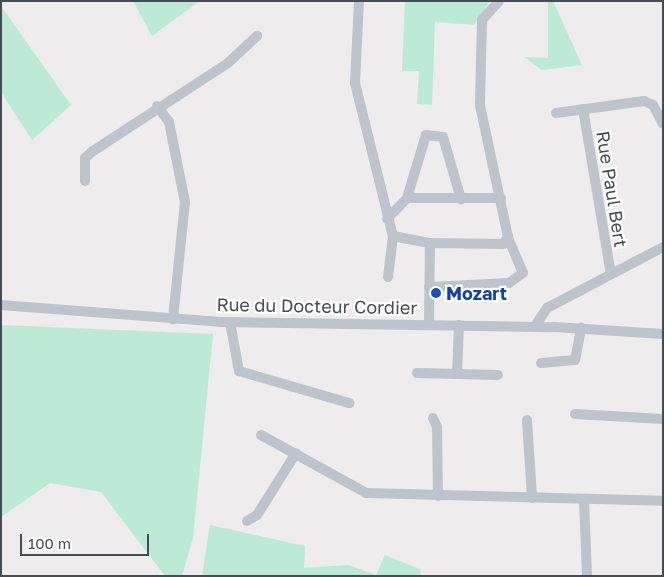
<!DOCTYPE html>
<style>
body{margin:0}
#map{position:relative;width:664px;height:577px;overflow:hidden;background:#eeecec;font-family:"Golos Text",sans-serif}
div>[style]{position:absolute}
.green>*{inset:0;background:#bcead5}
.minor>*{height:10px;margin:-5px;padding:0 5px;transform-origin:5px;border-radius:5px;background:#bec4cd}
.dots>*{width:14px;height:14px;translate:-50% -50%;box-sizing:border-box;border:2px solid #fff;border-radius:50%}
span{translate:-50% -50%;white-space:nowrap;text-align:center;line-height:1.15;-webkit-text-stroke:4.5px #fff;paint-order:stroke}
.street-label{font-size:18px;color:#464c57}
.transit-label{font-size:18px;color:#164399;font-weight:700}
.left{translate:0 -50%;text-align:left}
.frame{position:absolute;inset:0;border:2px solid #464c57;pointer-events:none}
.scale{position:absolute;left:20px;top:534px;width:129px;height:22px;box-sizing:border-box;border:2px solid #464c57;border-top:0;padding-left:6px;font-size:15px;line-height:18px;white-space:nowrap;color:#464c57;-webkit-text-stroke:4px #fff;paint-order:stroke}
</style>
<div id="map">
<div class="green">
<div style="clip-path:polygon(133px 1px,200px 1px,152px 36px)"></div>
<div style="clip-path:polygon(405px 1px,490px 1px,474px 25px,435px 22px,432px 105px,417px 104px,419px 71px,402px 71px)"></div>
<div style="clip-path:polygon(548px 1px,553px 1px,582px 65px,542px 70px,524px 57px,548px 58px)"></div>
<div style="clip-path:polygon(1px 6px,71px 105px,32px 140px,1px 92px)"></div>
<div style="clip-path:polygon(1px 325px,213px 334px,193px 538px,182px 576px,165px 576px,101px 492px,50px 483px,1px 517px)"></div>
<div style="clip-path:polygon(210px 525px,305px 546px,304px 568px,349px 565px,376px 575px,385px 555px,420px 569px,421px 576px,202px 576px)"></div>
</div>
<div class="minor">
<div style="left:359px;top:1px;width:82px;rotate:92.8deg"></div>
<div style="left:355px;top:83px;width:158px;rotate:76.1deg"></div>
<div style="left:157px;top:106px;width:20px;rotate:53deg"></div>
<div style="left:169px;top:122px;width:82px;rotate:78.7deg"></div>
<div style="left:185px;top:202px;width:118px;rotate:95.9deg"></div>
<div style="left:583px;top:109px;width:167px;rotate:80.4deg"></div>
<div style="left:556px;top:113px;width:89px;rotate:-7.8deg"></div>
<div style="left:644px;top:101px;width:10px;rotate:24deg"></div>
<div style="left:653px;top:105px;width:21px;rotate:62deg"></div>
<div style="left:85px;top:181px;width:23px;rotate:-90deg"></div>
<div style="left:85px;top:158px;width:11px;rotate:-41deg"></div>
<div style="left:93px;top:151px;width:161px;rotate:-33.1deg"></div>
<div style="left:228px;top:63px;width:40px;rotate:-43deg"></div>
<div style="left:407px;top:198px;width:66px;rotate:-73.2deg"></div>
<div style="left:426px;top:135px;width:17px;rotate:7deg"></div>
<div style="left:443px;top:137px;width:65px;rotate:73.8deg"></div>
<div style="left:387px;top:219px;width:29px;rotate:-46deg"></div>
<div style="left:407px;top:198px;width:94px"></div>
<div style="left:393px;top:236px;width:38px;rotate:11deg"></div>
<div style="left:430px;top:243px;width:73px;rotate:0.8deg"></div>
<div style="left:503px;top:244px;width:9px;rotate:-54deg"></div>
<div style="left:388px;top:277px;width:41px;rotate:-83deg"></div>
<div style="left:429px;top:287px;width:80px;rotate:-2.9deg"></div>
<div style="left:509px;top:283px;width:17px;rotate:-36deg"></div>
<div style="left:523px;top:273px;width:39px;rotate:-113deg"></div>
<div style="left:508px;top:237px;width:135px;rotate:-102deg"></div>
<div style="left:480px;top:105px;width:85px;rotate:-88.7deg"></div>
<div style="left:482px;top:20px;width:25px;rotate:-48deg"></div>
<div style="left:1px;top:305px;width:220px;rotate:4.4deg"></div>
<div style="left:220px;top:322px;width:334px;rotate:0.9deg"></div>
<div style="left:554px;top:327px;width:109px;rotate:3.7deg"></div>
<div style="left:230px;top:322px;width:50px;rotate:79.6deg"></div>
<div style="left:239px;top:371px;width:115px;rotate:16.2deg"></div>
<div style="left:429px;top:324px;width:81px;rotate:-89.3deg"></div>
<div style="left:535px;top:326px;width:22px;rotate:-56deg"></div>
<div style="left:547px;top:308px;width:131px;rotate:-27.7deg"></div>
<div style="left:541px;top:363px;width:34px;rotate:-5deg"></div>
<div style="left:575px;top:360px;width:33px;rotate:-79deg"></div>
<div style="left:417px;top:373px;width:81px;rotate:1.4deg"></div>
<div style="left:457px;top:374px;width:49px;rotate:-87.7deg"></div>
<div style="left:575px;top:414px;width:88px;rotate:3.3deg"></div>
<div style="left:433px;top:418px;width:10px;rotate:66deg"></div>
<div style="left:437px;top:427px;width:69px;rotate:89.2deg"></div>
<div style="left:527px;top:420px;width:78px;rotate:86.3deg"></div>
<div style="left:261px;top:435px;width:120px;rotate:28.9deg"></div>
<div style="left:366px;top:493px;width:297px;rotate:1.5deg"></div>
<div style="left:584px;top:500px;width:76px;rotate:87.7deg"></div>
<div style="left:247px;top:521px;width:12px;rotate:-31deg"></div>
<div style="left:257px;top:515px;width:73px;rotate:-57.8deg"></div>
</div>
<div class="dots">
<div style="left:436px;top:293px;background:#1a4fb4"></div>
</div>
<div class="street-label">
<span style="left:612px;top:189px;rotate:81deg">Rue Paul Bert</span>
<span style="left:317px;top:306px;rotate:1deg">Rue du Docteur Cordier</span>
</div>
<div class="transit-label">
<span class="left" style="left:446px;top:293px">Mozart</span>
</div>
<div class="frame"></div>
<div class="scale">100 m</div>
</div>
